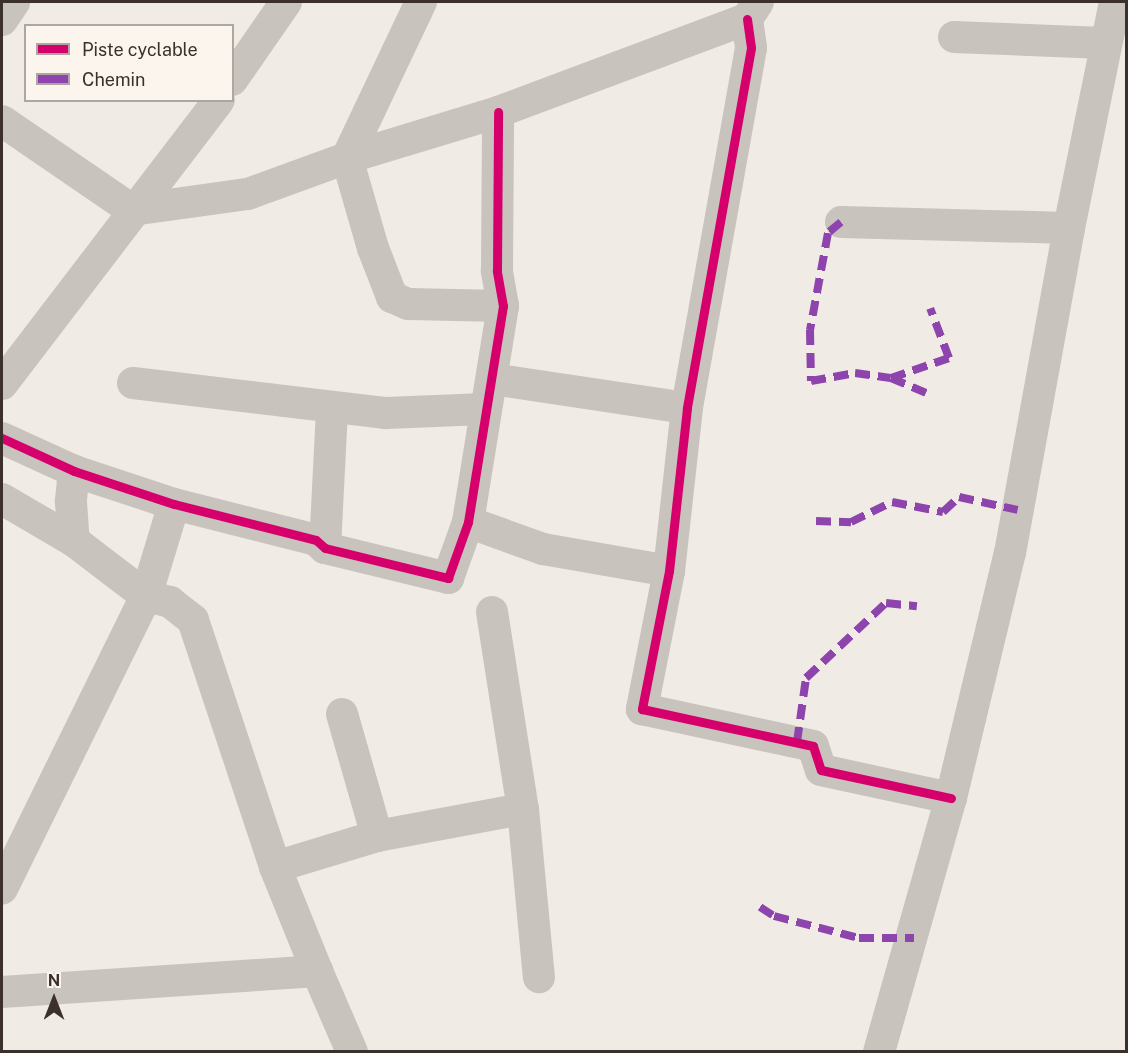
<!DOCTYPE html>
<style>
body{margin:0}
#map{position:relative;width:1128px;height:1053px;overflow:hidden;background:#f0ebe5;font-family:"Public Sans",sans-serif}
div>[style]{position:absolute}
.minor>*{height:32px;margin:-16px;padding:0 16px;transform-origin:16px;border-radius:16px;background:#c9c3be}
.quiet>*{height:8px;margin-top:-4px;transform-origin:0;background:repeating-linear-gradient(90deg,#8e44ad 0 15px,transparent 0 23px)}
.cycleway>*{height:9px;margin:-4.5px;padding:0 4.5px;transform-origin:4.5px;border-radius:4.5px;background:#d6006c}
span{translate:-50% -50%;white-space:nowrap;text-align:center;line-height:1.15;-webkit-text-stroke:6px #fbf5ee;paint-order:stroke}
.frame{position:absolute;inset:0;border:3px solid #3b302b;pointer-events:none}
.legend{position:absolute;left:24px;top:24px;width:210px;height:78px;box-sizing:border-box;background:#fbf5ee;border:2px solid #aea6a0;margin:0;padding:8px 10px;list-style:none;font-size:18px;color:#3b302b}
.legend li{display:flex;align-items:center;gap:12px;height:30px}
.legend b{width:30px;border:2px solid #aea6a0}
.north{position:absolute;left:24px;top:969px;width:60px;height:60px;-webkit-text-stroke:4px #fbf5ee;paint-order:stroke;rotate:0deg;font-size:16px;font-weight:700;line-height:24px;text-align:center;color:#3b302b}
.north::after{content:'';display:block;margin:auto;width:21px;height:27px;background:#3b302b;clip-path:polygon(50% 0,100% 100%,50% 72%,0 100%)}
</style>
<div id="map">
<div class="minor">
<div style="left:421px;top:2px;width:173px;rotate:115.4deg"></div>
<div style="left:347px;top:158px;width:94px;rotate:73.9deg"></div>
<div style="left:373px;top:248px;width:53px;rotate:68.8deg"></div>
<div style="left:392px;top:297px;width:17px;rotate:24deg"></div>
<div style="left:408px;top:304px;width:95px;rotate:1.2deg"></div>
<div style="left:747px;top:19px;width:29px;rotate:82deg"></div>
<div style="left:751px;top:48px;width:366px;rotate:100.1deg"></div>
<div style="left:687px;top:408px;width:164px;rotate:96.3deg"></div>
<div style="left:669px;top:571px;width:141px;rotate:101.1deg"></div>
<div style="left:642px;top:709px;width:175px;rotate:12.2deg"></div>
<div style="left:813px;top:746px;width:25px;rotate:72deg"></div>
<div style="left:821px;top:770px;width:133px;rotate:12.2deg"></div>
<div style="left:2px;top:20px;width:22px;rotate:-56deg"></div>
<div style="left:954px;top:37px;width:150px;rotate:2.3deg"></div>
<div style="left:232px;top:80px;width:95px;rotate:-55.3deg"></div>
<div style="left:2px;top:121px;width:158px;rotate:34.4deg"></div>
<div style="left:132px;top:210px;width:117px;rotate:-7.9deg"></div>
<div style="left:248px;top:194px;width:105px;rotate:-20deg"></div>
<div style="left:347px;top:158px;width:158px;rotate:-16.9deg"></div>
<div style="left:498px;top:112px;width:266px;rotate:-20.5deg"></div>
<div style="left:747px;top:19px;width:20px;rotate:-57deg"></div>
<div style="left:841px;top:222px;width:228px;rotate:1.5deg"></div>
<div style="left:492px;top:379px;width:197px;rotate:8.5deg"></div>
<div style="left:133px;top:383px;width:255px;rotate:6.8deg"></div>
<div style="left:386px;top:413px;width:99px;rotate:-2.3deg"></div>
<div style="left:2px;top:384px;width:357px;rotate:-52.6deg"></div>
<div style="left:2px;top:438px;width:79px;rotate:24.6deg"></div>
<div style="left:74px;top:471px;width:105px;rotate:18.3deg"></div>
<div style="left:174px;top:504px;width:146px;rotate:14.2deg"></div>
<div style="left:316px;top:540px;width:12px;rotate:42deg"></div>
<div style="left:325px;top:548px;width:127px;rotate:13.7deg"></div>
<div style="left:448px;top:578px;width:59px;rotate:-70.3deg"></div>
<div style="left:468px;top:522px;width:219px;rotate:-80.8deg"></div>
<div style="left:503px;top:306px;width:36px;rotate:-100deg"></div>
<div style="left:497px;top:271px;width:159px;rotate:-89.6deg"></div>
<div style="left:74px;top:471px;width:31px;rotate:96deg"></div>
<div style="left:71px;top:502px;width:39px;rotate:86deg"></div>
<div style="left:2px;top:499px;width:83px;rotate:30.3deg"></div>
<div style="left:74px;top:541px;width:91px;rotate:37.4deg"></div>
<div style="left:146px;top:596px;width:326px;rotate:116.2deg"></div>
<div style="left:174px;top:504px;width:96px;rotate:106.9deg"></div>
<div style="left:146px;top:596px;width:25px;rotate:14deg"></div>
<div style="left:170px;top:602px;width:29px;rotate:38deg"></div>
<div style="left:193px;top:620px;width:260px;rotate:71.6deg"></div>
<div style="left:275px;top:867px;width:112px;rotate:68deg"></div>
<div style="left:468px;top:522px;width:80px;rotate:19.8deg"></div>
<div style="left:543px;top:549px;width:128px;rotate:9.9deg"></div>
<div style="left:325px;top:548px;width:139px;rotate:-87.1deg"></div>
<div style="left:492px;top:612px;width:199px;rotate:81.1deg"></div>
<div style="left:523px;top:809px;width:169px;rotate:84.6deg"></div>
<div style="left:342px;top:714px;width:127px;rotate:74deg"></div>
<div style="left:275px;top:867px;width:107px;rotate:-16.9deg"></div>
<div style="left:377px;top:836px;width:148px;rotate:-10.5deg"></div>
<div style="left:2px;top:992px;width:316px;rotate:-3.8deg"></div>
<div style="left:317px;top:971px;width:88px;rotate:66.6deg"></div>
<div style="left:879px;top:1052px;width:264px;rotate:-74.2deg"></div>
<div style="left:951px;top:798px;width:252px;rotate:-76.5deg"></div>
<div style="left:1010px;top:553px;width:330px;rotate:-79.7deg"></div>
<div style="left:1069px;top:228px;width:231px;rotate:-78.5deg"></div>
</div>
<div class="quiet">
<div style="left:841px;top:222px;width:17px;rotate:140deg"></div>
<div style="left:828px;top:233px;width:99px;rotate:100.5deg"></div>
<div style="left:810px;top:330px;width:51px;rotate:88.9deg"></div>
<div style="left:811px;top:381px;width:45px;rotate:-10.3deg"></div>
<div style="left:855px;top:373px;width:36px;rotate:8deg"></div>
<div style="left:891px;top:378px;width:38px;rotate:23deg"></div>
<div style="left:891px;top:378px;width:61px;rotate:-19deg"></div>
<div style="left:949px;top:358px;width:53px;rotate:-110.8deg"></div>
<div style="left:816px;top:521px;width:35px;rotate:2deg"></div>
<div style="left:851px;top:522px;width:46px;rotate:-26deg"></div>
<div style="left:892px;top:502px;width:52px;rotate:11.1deg"></div>
<div style="left:943px;top:512px;width:22px;rotate:-43deg"></div>
<div style="left:959px;top:497px;width:60px;rotate:12.4deg"></div>
<div style="left:797px;top:742px;width:65px;rotate:-82deg"></div>
<div style="left:806px;top:678px;width:110px;rotate:-43.2deg"></div>
<div style="left:886px;top:603px;width:31px;rotate:6deg"></div>
<div style="left:760px;top:907px;width:17px;rotate:33deg"></div>
<div style="left:774px;top:916px;width:88px;rotate:14.5deg"></div>
<div style="left:859px;top:938px;width:55px"></div>
</div>
<div class="cycleway">
<div style="left:747px;top:19px;width:29px;rotate:82deg"></div>
<div style="left:751px;top:48px;width:366px;rotate:100.1deg"></div>
<div style="left:687px;top:408px;width:164px;rotate:96.3deg"></div>
<div style="left:669px;top:571px;width:141px;rotate:101.1deg"></div>
<div style="left:642px;top:709px;width:175px;rotate:12.2deg"></div>
<div style="left:813px;top:746px;width:25px;rotate:72deg"></div>
<div style="left:821px;top:770px;width:133px;rotate:12.2deg"></div>
<div style="left:2px;top:438px;width:79px;rotate:24.6deg"></div>
<div style="left:74px;top:471px;width:105px;rotate:18.3deg"></div>
<div style="left:174px;top:504px;width:146px;rotate:14.2deg"></div>
<div style="left:316px;top:540px;width:12px;rotate:42deg"></div>
<div style="left:325px;top:548px;width:127px;rotate:13.7deg"></div>
<div style="left:448px;top:578px;width:59px;rotate:-70.3deg"></div>
<div style="left:468px;top:522px;width:219px;rotate:-80.8deg"></div>
<div style="left:503px;top:306px;width:36px;rotate:-100deg"></div>
<div style="left:497px;top:271px;width:159px;rotate:-89.6deg"></div>
</div>
<div class="frame"></div>
<ul class="legend">
<li><b style="height:8px;background:#d6006c"></b>Piste cyclable</li>
<li><b style="height:8px;background:#8e44ad"></b>Chemin</li>
</ul>
<div class="north">N</div>
</div>
